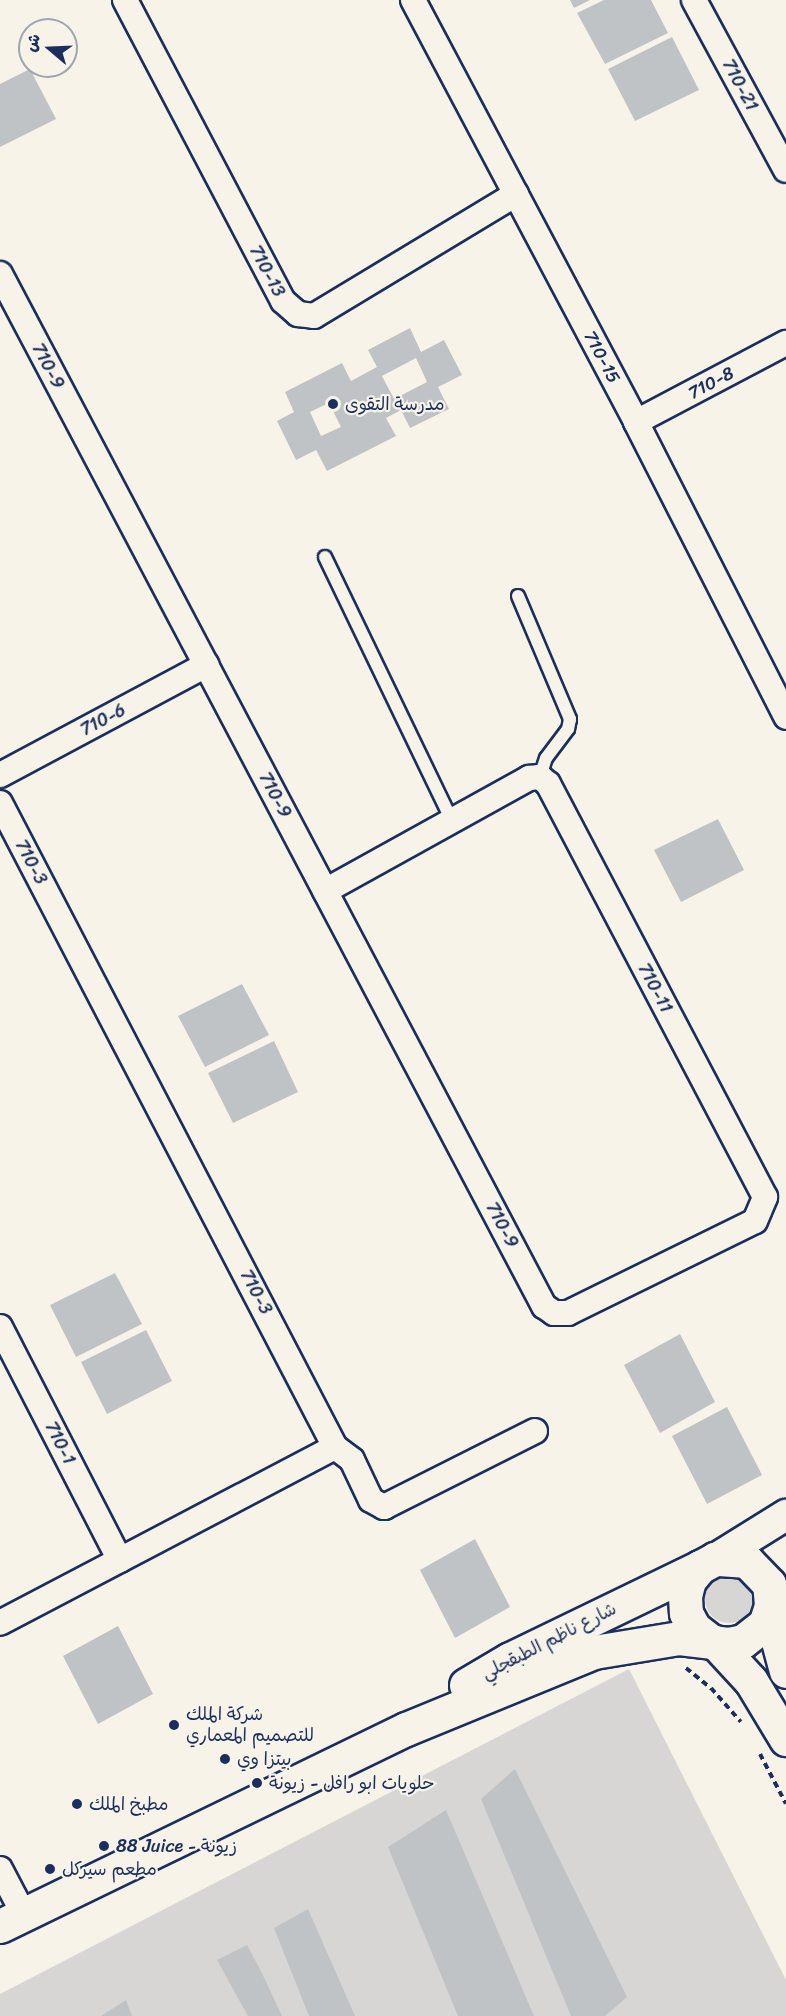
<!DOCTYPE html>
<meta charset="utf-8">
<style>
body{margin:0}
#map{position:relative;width:786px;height:2016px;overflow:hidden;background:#f7f3e8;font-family:Sriracha,"Playpen Sans Arabic",sans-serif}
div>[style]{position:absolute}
.green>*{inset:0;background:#d7d6d4}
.round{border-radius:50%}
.building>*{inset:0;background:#c0c3c5}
.path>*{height:4px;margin-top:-2px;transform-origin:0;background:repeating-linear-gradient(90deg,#1b2f5e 0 6px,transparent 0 10.5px)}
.roads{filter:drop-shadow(2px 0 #1b2f5e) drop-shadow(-2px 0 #1b2f5e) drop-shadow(0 2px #1b2f5e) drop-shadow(0 -2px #1b2f5e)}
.service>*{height:12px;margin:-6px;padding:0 6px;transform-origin:6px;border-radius:6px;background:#f7f3e8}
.minor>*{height:24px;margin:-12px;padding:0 12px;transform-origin:12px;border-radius:12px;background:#f7f3e8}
.tertiary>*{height:30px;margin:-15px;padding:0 15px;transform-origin:15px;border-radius:15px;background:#f7f3e8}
.secondary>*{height:33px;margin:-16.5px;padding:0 16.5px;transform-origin:16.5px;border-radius:16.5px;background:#f7f3e8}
.motorway>*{height:33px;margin:-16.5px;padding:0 16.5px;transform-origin:16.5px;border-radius:16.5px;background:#f7f3e8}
.dots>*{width:16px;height:16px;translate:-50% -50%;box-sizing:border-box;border:3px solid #f7f3e8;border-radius:50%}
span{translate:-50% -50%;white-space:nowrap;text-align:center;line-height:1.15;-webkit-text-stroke:4.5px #f7f3e8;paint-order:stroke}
.street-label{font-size:18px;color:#1b2f5e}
.poi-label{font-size:18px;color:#1b2f5e}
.left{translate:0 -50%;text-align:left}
.north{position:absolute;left:18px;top:18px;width:60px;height:60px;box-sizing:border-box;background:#f7f3e8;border:2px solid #9fa5b1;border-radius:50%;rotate:289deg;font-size:16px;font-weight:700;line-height:24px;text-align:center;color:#1b2f5e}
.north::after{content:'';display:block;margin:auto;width:21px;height:27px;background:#1b2f5e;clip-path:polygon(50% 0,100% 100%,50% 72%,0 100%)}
</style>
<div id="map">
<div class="green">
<div class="round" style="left:705px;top:1575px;width:48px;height:48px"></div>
<div style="clip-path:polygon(629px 1669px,786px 1980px,786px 2016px,0 2016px,0 1994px)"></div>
</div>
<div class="building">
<div style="clip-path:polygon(570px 0,590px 0,574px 8px)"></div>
<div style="clip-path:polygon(604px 0,651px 0,668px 33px,605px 64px,577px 13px)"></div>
<div style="clip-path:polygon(672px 37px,699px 90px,635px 121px,608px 69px)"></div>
<div style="clip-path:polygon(30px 69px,56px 119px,0 147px,0 84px)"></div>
<div style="clip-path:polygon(evenodd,410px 328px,421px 352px,444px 340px,462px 375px,438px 387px,449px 409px,410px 428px,401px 410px,386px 418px,396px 436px,327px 471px,316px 450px,296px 460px,277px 421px,294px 412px,285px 392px,342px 363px,351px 381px,377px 367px,368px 350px,410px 328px,416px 358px,427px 382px,394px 399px,382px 376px,416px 358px,410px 328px,329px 403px,341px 427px,321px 436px,310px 412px,329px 403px)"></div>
<div style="clip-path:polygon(718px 819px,744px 870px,681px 902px,654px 850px)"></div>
<div style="clip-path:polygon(242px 984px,269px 1035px,205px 1067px,178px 1016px)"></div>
<div style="clip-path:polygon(274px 1041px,298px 1092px,233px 1123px,208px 1073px)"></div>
<div style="clip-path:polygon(115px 1273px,142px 1324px,76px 1357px,50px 1305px)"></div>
<div style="clip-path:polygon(146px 1330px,172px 1381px,107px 1414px,81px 1362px)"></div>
<div style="clip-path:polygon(680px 1334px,715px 1402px,660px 1433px,624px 1365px)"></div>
<div style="clip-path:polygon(727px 1407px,762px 1475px,707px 1504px,672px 1436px)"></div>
<div style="clip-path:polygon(475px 1539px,510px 1607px,455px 1638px,420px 1570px)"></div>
<div style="clip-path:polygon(118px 1626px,153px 1694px,98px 1724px,63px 1656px)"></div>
<div style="clip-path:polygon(515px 1769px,627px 1997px,605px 2016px,571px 2016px,481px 1799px)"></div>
<div style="clip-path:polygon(446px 1810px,534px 2016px,458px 2016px,388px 1847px)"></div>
<div style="clip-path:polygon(308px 1909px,355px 2016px,309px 2016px,274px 1928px)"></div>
<div style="clip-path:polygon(247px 1945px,261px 1971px,282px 2016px,248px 2016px,217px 1960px)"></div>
<div style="clip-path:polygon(126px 2000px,132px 2016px,101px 2016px)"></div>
</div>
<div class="path">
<div style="left:686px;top:1668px;width:32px;rotate:39deg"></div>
<div style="left:711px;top:1688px;width:45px;rotate:48.6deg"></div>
<div style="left:760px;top:1754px;width:56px;rotate:62.5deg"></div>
</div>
<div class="roads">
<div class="service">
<div style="left:325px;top:557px;width:293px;rotate:64.3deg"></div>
<div style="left:518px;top:596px;width:134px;rotate:67.1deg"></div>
<div style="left:570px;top:719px;width:10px;rotate:101deg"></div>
<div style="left:568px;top:729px;width:36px;rotate:127deg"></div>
<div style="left:546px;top:758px;width:20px;rotate:108deg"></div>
</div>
<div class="minor">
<div style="left:125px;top:0;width:340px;rotate:62.3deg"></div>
<div style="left:283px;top:301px;width:20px;rotate:41deg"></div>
<div style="left:298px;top:314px;width:16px;rotate:7deg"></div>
<div style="left:314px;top:316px;width:236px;rotate:-31.1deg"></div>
<div style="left:413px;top:0;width:477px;rotate:62.1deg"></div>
<div style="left:636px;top:422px;width:331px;rotate:63deg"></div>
<div style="left:694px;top:0;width:193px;rotate:61.6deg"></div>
<div style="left:0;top:274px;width:442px;rotate:62.2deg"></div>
<div style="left:206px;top:665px;width:725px;rotate:62.2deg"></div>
<div style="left:544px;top:1306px;width:12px;rotate:35deg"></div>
<div style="left:554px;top:1313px;width:14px"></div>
<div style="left:568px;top:1313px;width:208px;rotate:-26.2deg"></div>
<div style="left:755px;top:1221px;width:26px;rotate:-67deg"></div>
<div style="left:765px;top:1197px;width:467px;rotate:-117.7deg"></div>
<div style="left:548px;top:784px;width:11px;rotate:-139deg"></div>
<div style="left:540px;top:777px;width:11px;rotate:175deg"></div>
<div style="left:529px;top:778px;width:233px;rotate:151deg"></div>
<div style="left:636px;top:422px;width:170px;rotate:-27.8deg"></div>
<div style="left:0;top:775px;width:234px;rotate:-28.1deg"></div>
<div style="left:0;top:803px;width:726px;rotate:62.52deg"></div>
<div style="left:335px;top:1447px;width:378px;rotate:152.3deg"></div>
<div style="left:0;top:1327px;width:262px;rotate:62.8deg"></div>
<div style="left:335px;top:1447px;width:21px;rotate:37deg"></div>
<div style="left:352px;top:1460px;width:44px;rotate:64.6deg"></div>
<div style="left:371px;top:1500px;width:15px;rotate:28deg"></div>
<div style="left:384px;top:1507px;width:169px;rotate:-26.7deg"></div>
<div style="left:0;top:1869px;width:50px;rotate:62.4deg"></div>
</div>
<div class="tertiary">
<div style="left:715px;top:1559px;width:84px;rotate:-31.8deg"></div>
</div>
<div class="secondary">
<div style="left:466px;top:1685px;width:51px;rotate:-30.6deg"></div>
<div style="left:510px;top:1659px;width:211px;rotate:-25.8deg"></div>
<div style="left:0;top:1926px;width:451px;rotate:-25.9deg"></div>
<div style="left:406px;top:1729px;width:203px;rotate:-22.3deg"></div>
<div style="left:594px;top:1652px;width:86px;rotate:-9.4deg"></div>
<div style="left:679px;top:1638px;width:49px;rotate:7deg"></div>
<div style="left:728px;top:1644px;width:15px;rotate:-11deg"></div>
<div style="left:743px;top:1641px;width:28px;rotate:-38deg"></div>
<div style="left:765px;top:1624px;width:20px;rotate:-72deg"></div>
<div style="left:771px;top:1605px;width:21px;rotate:-95deg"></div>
<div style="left:769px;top:1584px;width:32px;rotate:-134deg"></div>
<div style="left:747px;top:1561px;width:32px;rotate:-176deg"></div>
<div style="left:715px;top:1559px;width:17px;rotate:152deg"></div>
<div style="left:700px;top:1567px;width:17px;rotate:130deg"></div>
<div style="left:689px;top:1580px;width:16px;rotate:104deg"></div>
<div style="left:685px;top:1596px;width:17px;rotate:87deg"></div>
<div style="left:686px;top:1613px;width:17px;rotate:62deg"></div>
<div style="left:694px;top:1628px;width:18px;rotate:38deg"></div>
</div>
<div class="motorway">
<div style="left:770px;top:1611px;width:62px;rotate:75.1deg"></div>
<div style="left:715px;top:1642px;width:53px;rotate:47.3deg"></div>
<div style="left:751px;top:1681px;width:68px;rotate:58.9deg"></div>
</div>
</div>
<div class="dots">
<div style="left:333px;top:404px;background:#1b2f5e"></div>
<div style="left:174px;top:1725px;background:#1b2f5e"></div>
<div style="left:225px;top:1759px;background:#1b2f5e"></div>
<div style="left:257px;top:1783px;background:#1b2f5e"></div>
<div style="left:77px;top:1804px;background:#1b2f5e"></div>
<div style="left:104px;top:1846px;background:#1b2f5e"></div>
<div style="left:50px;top:1869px;background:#1b2f5e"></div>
</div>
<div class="street-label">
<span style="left:740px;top:85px;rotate:62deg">710-21</span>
<span style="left:267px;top:271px;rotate:62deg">710-13</span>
<span style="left:602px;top:357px;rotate:62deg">710-15</span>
<span style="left:48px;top:366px;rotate:62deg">710-9</span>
<span style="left:711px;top:383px;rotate:-28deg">710-8</span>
<span style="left:103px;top:720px;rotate:-28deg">710-6</span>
<span style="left:275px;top:795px;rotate:62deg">710-9</span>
<span style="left:31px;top:862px;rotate:62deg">710-3</span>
<span style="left:655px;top:988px;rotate:62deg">710-11</span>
<span style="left:502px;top:1225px;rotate:62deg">710-9</span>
<span style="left:256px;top:1292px;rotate:62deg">710-3</span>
<span style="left:60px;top:1443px;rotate:63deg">710-1</span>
<span style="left:549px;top:1641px;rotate:-27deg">شارع ناظم الطبقجلي</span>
</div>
<div class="poi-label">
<span class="left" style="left:345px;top:404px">مدرسة التقوى</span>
<span class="left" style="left:186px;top:1725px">شركة الملك<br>للتصميم المعماري</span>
<span class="left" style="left:237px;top:1759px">بيتزا وي</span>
<span class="left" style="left:269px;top:1783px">حلويات ابو رافل - زيونة</span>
<span class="left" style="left:89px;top:1804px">مطبخ الملك</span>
<span class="left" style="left:116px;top:1846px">88 Juice - زيونة</span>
<span class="left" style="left:62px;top:1869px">مطعم سيركل</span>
</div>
<div class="north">ش</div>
</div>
